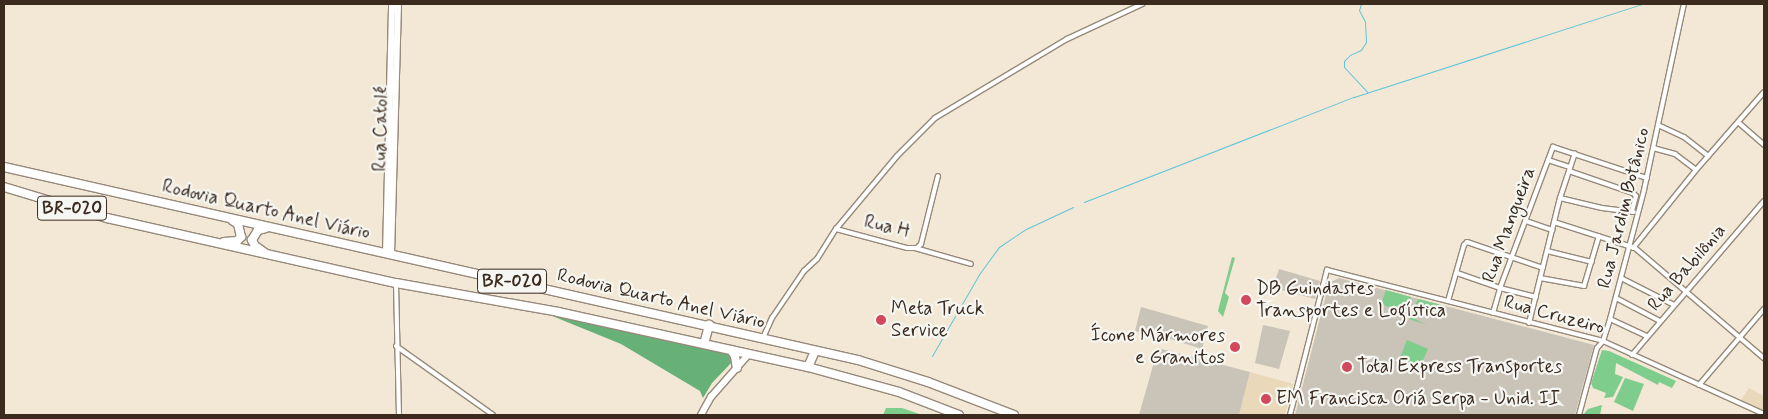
<!DOCTYPE html>
<meta charset="utf-8">
<style>
body{margin:0}
#map{position:relative;width:1768px;height:419px;overflow:hidden;background:#f3e8d5;font-family:Mynerve,sans-serif}
div>[style]{position:absolute}
.built>*{inset:0;background:#e9d9ba}
.industrial>*{inset:0;background:#c9c3b8}
.green>*{inset:0;background:#7fcd8c}
.forest>*{inset:0;background:#67b078}
.stream>*{height:1px;margin:-0.5px;padding:0 0.5px;transform-origin:0.5px;border-radius:0.5px;background:#5ec5db}
.roads{filter:drop-shadow(1px 0 #97897a) drop-shadow(-1px 0 #97897a) drop-shadow(0 1px #97897a) drop-shadow(0 -1px #97897a)}
.street>*{height:4px;margin:-2px;padding:0 2px;transform-origin:2px;border-radius:2px;background:#fff}
.secondary>*{height:5.5px;margin:-2.75px;padding:0 2.75px;transform-origin:2.75px;border-radius:2.75px;background:#fff}
.highway>*{height:8px;margin:-4px;padding:0 4px;transform-origin:4px;border-radius:4px;background:#fff}
.dots>*{width:14px;height:14px;translate:-50% -50%;box-sizing:border-box;border:2px solid #f6f6f2;border-radius:50%}
span{translate:-50% -50%;white-space:nowrap;text-align:center;line-height:1.15;-webkit-text-stroke:4.5px #f6f6f2;paint-order:stroke}
.shield-label span{padding:1px 4px;background:#f6f6f2;border:1px solid;border-radius:4px;-webkit-text-stroke-width:0}
.shield-label{font-size:18px;color:#3b2a1e;font-weight:700}
.street-label{font-size:19px;color:#3b2a1e}
.poi-label{font-size:19px;color:#3b2a1e}
.left{translate:0 -50%;text-align:left}
.right{translate:-100% -50%;text-align:right}
.frame{position:absolute;inset:0;border:5px solid #3b2a1e;pointer-events:none}
</style>
<div id="map">
<div class="built">
<div style="clip-path:polygon(1250px 372px,1293px 384px,1285px 415px,1239px 415px)"></div>
<div style="clip-path:polygon(1749px 388px,1764px 396px,1764px 411px,1741px 400px)"></div>
</div>
<div class="industrial">
<div style="clip-path:polygon(1279px 269px,1320px 281px,1315px 299px,1273px 288px)"></div>
<div style="clip-path:polygon(1339px 278px,1594px 345px,1575px 415px,1295px 415px,1329px 283px)"></div>
<div style="clip-path:polygon(1141px 307px,1208px 326px,1202px 349px,1161px 336px,1160px 338px,1135px 331px)"></div>
<div style="clip-path:polygon(1263px 325px,1290px 331px,1279px 369px,1255px 363px)"></div>
<div style="clip-path:polygon(1158px 348px,1250px 372px,1239px 415px,1139px 415px)"></div>
</div>
<div class="green">
<div style="clip-path:polygon(1232px 257px,1235px 258px,1225px 293px,1229px 297px,1223px 317px,1218px 311px)"></div>
<div style="clip-path:polygon(1386px 290px,1411px 297px,1404px 313px,1381px 304px)"></div>
<div style="clip-path:polygon(1418px 299px,1446px 306px,1441px 319px,1417px 309px,1413px 318px,1427px 325px,1409px 319px)"></div>
<div style="clip-path:polygon(1407px 340px,1428px 349px,1420px 367px,1412px 369px,1399px 360px)"></div>
<div style="clip-path:polygon(1602px 350px,1609px 351px,1676px 381px,1672px 388px,1659px 382px,1658px 385px,1616px 363px,1615px 374px,1623px 377px,1613px 397px,1604px 398px,1606px 393px,1593px 388px,1591px 383px)"></div>
<div style="clip-path:polygon(1625px 378px,1644px 384px,1633px 411px,1614px 402px)"></div>
<div style="clip-path:polygon(1602px 405px,1600px 415px,1583px 415px,1588px 409px)"></div>
<div style="clip-path:polygon(886px 408px,902px 408px,922px 415px,883px 415px)"></div>
</div>
<div class="forest">
<div style="clip-path:polygon(540px 311px,694px 345px,730px 355px,733px 361px,712px 383px,703px 398px,700px 391px,621px 344px)"></div>
</div>
<div class="stream">
<div style="left:1361px;top:4px;width:6px;rotate:108deg"></div>
<div style="left:1359px;top:10px;width:13px;rotate:63deg"></div>
<div style="left:1365px;top:22px;width:20px;rotate:87deg"></div>
<div style="left:1366px;top:42px;width:9px;rotate:122deg"></div>
<div style="left:1361px;top:50px;width:12px;rotate:156deg"></div>
<div style="left:1350px;top:55px;width:8px;rotate:135deg"></div>
<div style="left:1344px;top:61px;width:6px;rotate:90deg"></div>
<div style="left:1344px;top:67px;width:34px;rotate:47deg"></div>
<div style="left:1084px;top:202px;width:290px;rotate:-21.3deg"></div>
<div style="left:1354px;top:97px;width:303px;rotate:-17.9deg"></div>
<div style="left:932px;top:356px;width:96px;rotate:-60deg"></div>
<div style="left:980px;top:273px;width:32px;rotate:-54deg"></div>
<div style="left:999px;top:247px;width:32px;rotate:-34deg"></div>
<div style="left:1026px;top:229px;width:52px;rotate:-25.1deg"></div>
<div style="left:918px;top:414px;width:1px;rotate:90deg"></div>
</div>
<div class="roads">
<div class="street">
<div style="left:1739px;top:123px;width:33px;rotate:41deg"></div>
<div style="left:1658px;top:125px;width:29px;rotate:25deg"></div>
<div style="left:1684px;top:137px;width:31px;rotate:38deg"></div>
<div style="left:1653px;top:148px;width:23px;rotate:15deg"></div>
<div style="left:1675px;top:154px;width:26px;rotate:37deg"></div>
<div style="left:1548px;top:160px;width:23px;rotate:18deg"></div>
<div style="left:1569px;top:171px;width:68px;rotate:19deg"></div>
<div style="left:1633px;top:193px;width:4px;rotate:45deg"></div>
<div style="left:1636px;top:196px;width:16px;rotate:105deg"></div>
<div style="left:1560px;top:198px;width:43px;rotate:13.4deg"></div>
<div style="left:1602px;top:208px;width:32px;rotate:7deg"></div>
<div style="left:1526px;top:221px;width:28px;rotate:19deg"></div>
<div style="left:1554px;top:222px;width:85px;rotate:17.8deg"></div>
<div style="left:1635px;top:248px;width:170px;rotate:40.5deg"></div>
<div style="left:836px;top:229px;width:73px;rotate:15deg"></div>
<div style="left:907px;top:248px;width:10px"></div>
<div style="left:917px;top:248px;width:6px;rotate:-45deg"></div>
<div style="left:921px;top:244px;width:70px;rotate:-76deg"></div>
<div style="left:915px;top:248px;width:58px;rotate:15.9deg"></div>
<div style="left:1633px;top:248px;width:100px;rotate:-51.1deg"></div>
<div style="left:1696px;top:170px;width:103px;rotate:-48.9deg"></div>
<div style="left:1547px;top:251px;width:46px;rotate:13.7deg"></div>
<div style="left:1457px;top:273px;width:46px;rotate:19.2deg"></div>
<div style="left:1500px;top:288px;width:37px;rotate:14deg"></div>
<div style="left:1540px;top:278px;width:45px;rotate:10.3deg"></div>
<div style="left:1584px;top:286px;width:52px;rotate:-73.3deg"></div>
<div style="left:1621px;top:278px;width:59px;rotate:27deg"></div>
<div style="left:396px;top:283px;width:132px;rotate:88.7deg"></div>
<div style="left:1616px;top:298px;width:50px;rotate:27.6deg"></div>
<div style="left:1448px;top:301px;width:58px;rotate:-74.1deg"></div>
<div style="left:1464px;top:245px;width:4px;rotate:-45deg"></div>
<div style="left:1467px;top:242px;width:80px;rotate:18.9deg"></div>
<div style="left:1493px;top:313px;width:26px;rotate:-74deg"></div>
<div style="left:1500px;top:288px;width:151px;rotate:-69.4deg"></div>
<div style="left:1553px;top:147px;width:99px;rotate:18.3deg"></div>
<div style="left:1610px;top:319px;width:40px;rotate:25deg"></div>
<div style="left:1529px;top:323px;width:129px;rotate:-76.1deg"></div>
<div style="left:1560px;top:198px;width:47px;rotate:-71.6deg"></div>
<div style="left:763px;top:338px;width:22px;rotate:-66deg"></div>
<div style="left:772px;top:318px;width:57px;rotate:-55.8deg"></div>
<div style="left:804px;top:271px;width:18px;rotate:-43deg"></div>
<div style="left:817px;top:259px;width:36px;rotate:-58deg"></div>
<div style="left:836px;top:229px;width:95px;rotate:-50.1deg"></div>
<div style="left:897px;top:156px;width:54px;rotate:-45deg"></div>
<div style="left:935px;top:118px;width:154px;rotate:-30.9deg"></div>
<div style="left:1067px;top:39px;width:83px;rotate:-25deg"></div>
<div style="left:396px;top:346px;width:119px;rotate:35.4deg"></div>
<div style="left:1632px;top:355px;width:203px;rotate:-49.4deg"></div>
<div style="left:1699px;top:385px;width:100px;rotate:-49.5deg"></div>
<div style="left:1290px;top:415px;width:150px;rotate:-75.7deg"></div>
<div style="left:1327px;top:270px;width:285px;rotate:14.4deg"></div>
<div style="left:1603px;top:341px;width:177px;rotate:24.4deg"></div>
<div style="left:1579px;top:415px;width:69px;rotate:-75deg"></div>
<div style="left:1597px;top:348px;width:9px;rotate:-49deg"></div>
<div style="left:1603px;top:341px;width:23px;rotate:-72deg"></div>
<div style="left:1610px;top:319px;width:133px;rotate:-75.2deg"></div>
<div style="left:1644px;top:190px;width:190px;rotate:-77.9deg"></div>
</div>
<div class="secondary">
<div style="left:386px;top:254px;width:250px;rotate:-88.6deg"></div>
<div style="left:391px;top:255px;width:251px;rotate:-88.4deg"></div>
<div style="left:701px;top:415px;width:21px;rotate:-61deg"></div>
<div style="left:711px;top:397px;width:57px;rotate:-48.5deg"></div>
</div>
<div class="highway">
<div style="left:4px;top:167px;width:876px;rotate:12.73deg"></div>
<div style="left:858px;top:360px;width:73px;rotate:17.4deg"></div>
<div style="left:928px;top:382px;width:92px;rotate:21deg"></div>
<div style="left:4px;top:187px;width:108px;rotate:16.8deg"></div>
<div style="left:107px;top:218px;width:296px;rotate:12.7deg"></div>
<div style="left:396px;top:283px;width:165px;rotate:10.1deg"></div>
<div style="left:558px;top:312px;width:256px;rotate:12.4deg"></div>
<div style="left:808px;top:367px;width:94px;rotate:15.4deg"></div>
<div style="left:899px;top:392px;width:64px;rotate:21deg"></div>
<div style="left:224px;top:242px;width:13px;rotate:-4deg"></div>
<div style="left:237px;top:241px;width:6px;rotate:-45deg"></div>
<div style="left:241px;top:237px;width:13px;rotate:-103deg"></div>
<div style="left:238px;top:224px;width:7px;rotate:-146deg"></div>
<div style="left:265px;top:253px;width:12px;rotate:-145deg"></div>
<div style="left:255px;top:246px;width:7px;rotate:-117deg"></div>
<div style="left:252px;top:240px;width:12px;rotate:-59deg"></div>
<div style="left:258px;top:230px;width:8px;rotate:-14deg"></div>
<div style="left:704px;top:344px;width:20px;rotate:-75deg"></div>
<div style="left:731px;top:350px;width:7px;rotate:56deg"></div>
<div style="left:735px;top:356px;width:12px;rotate:81deg"></div>
<div style="left:808px;top:367px;width:17px;rotate:-66deg"></div>
</div>
</div>
<div class="dots">
<div style="left:1246px;top:300px;background:#d1495b"></div>
<div style="left:881px;top:320px;background:#d1495b"></div>
<div style="left:1235px;top:347px;background:#d1495b"></div>
<div style="left:1347px;top:367px;background:#d1495b"></div>
<div style="left:1266px;top:399px;background:#d1495b"></div>
</div>
<div class="shield-label">
<span style="left:72px;top:208px">BR-020</span>
<span style="left:512px;top:281px">BR-020</span>
</div>
<div class="street-label">
<span style="left:381px;top:129px;rotate:-89deg">Rua Catolé</span>
<span style="left:1624px;top:208px;rotate:-76deg">Rua Jardim Botânico</span>
<span style="left:266px;top:210px;rotate:13deg">Rodovia Quarto Anel Viário</span>
<span style="left:1509px;top:225px;rotate:-70deg">Rua Mangueira</span>
<span style="left:887px;top:227px;rotate:13deg">Rua H</span>
<span style="left:1687px;top:268px;rotate:-49deg">Rua Babilônia</span>
<span style="left:661px;top:299px;rotate:13deg">Rodovia Quarto Anel Viário</span>
<span style="left:1554px;top:315px;rotate:15deg">Rua Cruzeiro</span>
</div>
<div class="poi-label">
<span class="left" style="left:1256px;top:300px">DB Guindastes<br>Transportes e Logística</span>
<span class="left" style="left:891px;top:320px">Meta Truck<br>Service</span>
<span class="right" style="left:1225px;top:347px">Ícone Mármores<br>e Granitos</span>
<span class="left" style="left:1357px;top:367px">Total Express Transportes</span>
<span class="left" style="left:1276px;top:399px">EM Francisca Oriá Serpa - Unid. II</span>
</div>
<div class="frame"></div>
</div>
